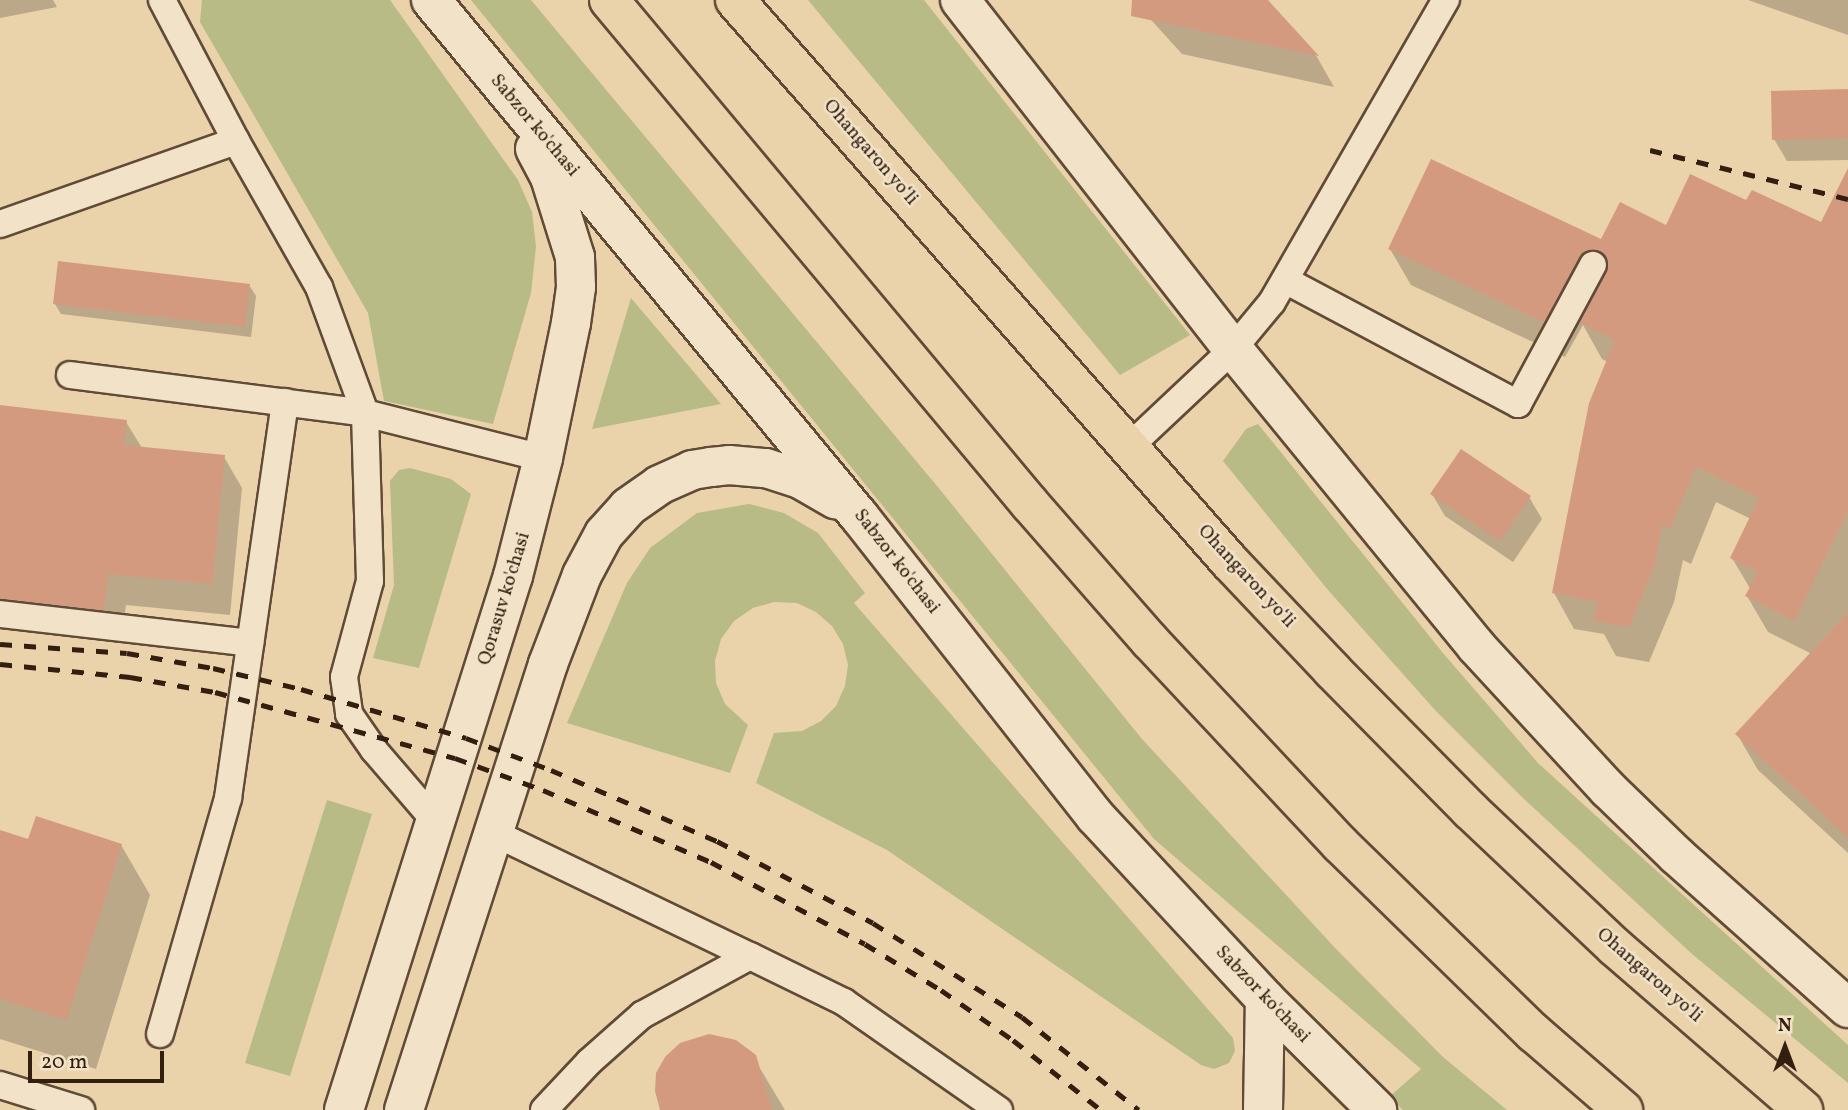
<!DOCTYPE html>
<meta charset="utf-8">
<style>
body{margin:0}
#map{position:relative;width:1848px;height:1110px;overflow:hidden;background:#ead2ab;font-family:Vollkorn,serif}
div>[style]{position:absolute}
.green>*{inset:0;background:#b9bb87}
.shadow>*{inset:0;background:#0003}
.building>*{inset:0;background:#d49a80}
.roads{filter:drop-shadow(2px 0 #614b36) drop-shadow(-2px 0 #614b36) drop-shadow(0 2px #614b36) drop-shadow(0 -2px #614b36)}
.lane>*{height:26px;margin:-13px;padding:0 13px;transform-origin:13px;border-radius:13px;background:#f1e2c8}
.secondary>*{height:38px;margin:-19px;padding:0 19px;transform-origin:19px;border-radius:19px;background:#f1e2c8}
.highway>*{height:38px;margin:-19px;padding:0 19px;transform-origin:19px;border-radius:19px;background:#ead2ab}
.rail>*{height:5px;margin-top:-2.5px;transform-origin:0;background:repeating-linear-gradient(90deg,#331e0f 0 12px,transparent 0 24px)}
span{translate:-50% -50%;white-space:nowrap;text-align:center;line-height:1.15;-webkit-text-stroke:5px #f1e2c8;paint-order:stroke}
.street-label{font-size:19px;color:#331e0f}
.north{position:absolute;left:1750px;top:1012px;width:70px;height:70px;-webkit-text-stroke:5px #f1e2c8;paint-order:stroke;rotate:0deg;font-size:19px;font-weight:700;line-height:28px;text-align:center;color:#331e0f}
.north::after{content:'';display:block;margin:auto;width:24px;height:32px;background:#331e0f;clip-path:polygon(50% 0,100% 100%,50% 72%,0 100%)}
.scale{position:absolute;left:28px;top:1051px;width:136px;height:32px;box-sizing:border-box;border:4px solid #331e0f;border-top:0;padding-left:9px;font-size:21px;line-height:24px;white-space:nowrap;color:#331e0f;-webkit-text-stroke:5px #f1e2c8;paint-order:stroke}
</style>
<div id="map">
<div class="green">
<div style="clip-path:polygon(202px 0,390px 0,518px 180px,532px 212px,536px 247px,531px 293px,493px 424px,384px 401px,368px 313px,200px 22px)"></div>
<div style="clip-path:polygon(471px 0,531px 0,937px 486px,1142px 739px,1337px 950px,1443px 1057px,1507px 1110px,1403px 1110px,1389px 1097px,1421px 1069px,1154px 839px)"></div>
<div style="clip-path:polygon(808px 0,924px 0,1190px 335px,1120px 375px)"></div>
<div style="clip-path:polygon(631px 298px,721px 404px,592px 429px)"></div>
<div style="clip-path:polygon(1258px 424px,1443px 653px,1538px 763px,1848px 1045px,1848px 1083px,1692px 954px,1523px 798px,1435px 710px,1328px 590px,1223px 461px,1246px 429px)"></div>
<div style="clip-path:polygon(410px 468px,451px 479px,471px 494px,419px 668px,373px 658px,394px 585px,390px 481px,399px 470px)"></div>
<div style="clip-path:polygon(749px 504px,784px 513px,818px 533px,865px 593px,854px 603px,1233px 1038px,1235px 1051px,1229px 1063px,1214px 1069px,1201px 1065px,887px 850px,756px 783px,774px 733px,802px 731px,821px 721px,836px 706px,845px 686px,848px 665px,843px 644px,832px 626px,816px 612px,797px 603px,774px 602px,753px 608px,734px 621px,721px 639px,715px 661px,716px 683px,725px 704px,748px 725px,730px 773px,567px 723px,627px 583px,650px 548px,697px 513px)"></div>
<div style="clip-path:polygon(327px 800px,372px 814px,290px 1076px,245px 1063px)"></div>
</div>
<div class="shadow">
<div style="clip-path:polygon(0 0,53px 0,57px 7px,0 18px)"></div>
<div style="clip-path:polygon(1133px 0,1265px 0,1317px 57px,1334px 87px,1182px 54px)"></div>
<div style="clip-path:polygon(1748px 0,1848px 0,1848px 35px)"></div>
<div style="clip-path:polygon(1848px 91px,1848px 160px,1787px 161px,1774px 139px)"></div>
<div style="clip-path:polygon(1747px 203px,1821px 225px,1848px 220px,1848px 853px,1758px 770px,1737px 734px,1812px 654px,1768px 632px,1747px 596px,1751px 590px,1732px 558px,1751px 519px,1716px 502px,1691px 564px,1683px 560px,1674px 602px,1649px 662px,1616px 656px,1604px 634px,1574px 629px,1554px 593px,1608px 362px,1602px 359px,1583px 325px,1565px 357px,1411px 285px,1390px 249px,1602px 242px,1667px 227px)"></div>
<div style="clip-path:polygon(249px 285px,256px 296px,251px 337px,61px 314px,55px 304px)"></div>
<div style="clip-path:polygon(0 407px,126px 422px,142px 448px,224px 457px,242px 488px,230px 615px,126px 605px,121px 641px,0 627px)"></div>
<div style="clip-path:polygon(1432px 494px,1529px 497px,1542px 519px,1513px 562px,1445px 516px)"></div>
<div style="clip-path:polygon(0 832px,29px 841px,121px 845px,150px 895px,96px 1069px,0 1039px)"></div>
<div style="clip-path:polygon(718px 1037px,749px 1050px,785px 1110px,661px 1110px)"></div>
</div>
<div class="building">
<div style="clip-path:polygon(1132px 0,1268px 0,1319px 56px,1131px 16px)"></div>
<div style="clip-path:polygon(1848px 89px,1848px 138px,1772px 140px,1771px 91px)"></div>
<div style="clip-path:polygon(1431px 159px,1601px 239px,1620px 202px,1666px 225px,1690px 174px,1746px 200px,1752px 190px,1821px 222px,1848px 168px,1848px 511px,1794px 621px,1745px 596px,1758px 572px,1730px 558px,1759px 498px,1696px 467px,1670px 529px,1662px 525px,1655px 565px,1629px 627px,1594px 621px,1598px 602px,1552px 593px,1589px 403px,1615px 340px,1580px 323px,1609px 264px,1600px 251px,1584px 252px,1544px 322px,1388px 249px)"></div>
<div style="clip-path:polygon(58px 261px,250px 284px,245px 327px,53px 304px)"></div>
<div style="clip-path:polygon(0 405px,127px 420px,124px 445px,225px 455px,212px 584px,108px 574px,104px 610px,0 599px)"></div>
<div style="clip-path:polygon(1461px 449px,1531px 496px,1500px 541px,1430px 494px)"></div>
<div style="clip-path:polygon(1848px 612px,1848px 837px,1735px 734px)"></div>
<div style="clip-path:polygon(36px 816px,122px 844px,67px 1020px,0 999px,0 830px,28px 839px)"></div>
<div style="clip-path:polygon(709px 1034px,736px 1040px,756px 1055px,772px 1110px,660px 1110px,655px 1091px,656px 1073px,665px 1057px,680px 1043px)"></div>
</div>
<div class="roads">
<div class="lane">
<div style="left:162px;top:0;width:159px;rotate:62.3deg"></div>
<div style="left:236px;top:141px;width:168px;rotate:60.4deg"></div>
<div style="left:319px;top:287px;width:134px;rotate:69.9deg"></div>
<div style="left:365px;top:413px;width:168px;rotate:88.3deg"></div>
<div style="left:370px;top:581px;width:99px;rotate:105.2deg"></div>
<div style="left:344px;top:677px;width:37px;rotate:82deg"></div>
<div style="left:349px;top:714px;width:44px;rotate:55.2deg"></div>
<div style="left:374px;top:750px;width:95px;rotate:49.3deg"></div>
<div style="left:0;top:224px;width:250px;rotate:-19.4deg"></div>
<div style="left:1285px;top:280px;width:264px;rotate:28deg"></div>
<div style="left:1518px;top:404px;width:158px;rotate:-61.7deg"></div>
<div style="left:70px;top:375px;width:297px;rotate:7.3deg"></div>
<div style="left:365px;top:413px;width:184px;rotate:14.2deg"></div>
<div style="left:1129px;top:447px;width:143px;rotate:-43.3deg"></div>
<div style="left:1233px;top:349px;width:61px;rotate:-50.3deg"></div>
<div style="left:1272px;top:302px;width:349px;rotate:-60.1deg"></div>
<div style="left:0;top:614px;width:252px;rotate:6.6deg"></div>
<div style="left:494px;top:833px;width:284px;rotate:25.7deg"></div>
<div style="left:160px;top:1034px;width:246px;rotate:-73.9deg"></div>
<div style="left:228px;top:798px;width:400px;rotate:-81.8deg"></div>
<div style="left:0;top:1085px;width:85px;rotate:17.2deg"></div>
<div style="left:544px;top:1110px;width:66px;rotate:-46.8deg"></div>
<div style="left:589px;top:1062px;width:71px;rotate:-41.6deg"></div>
<div style="left:642px;top:1015px;width:123px;rotate:-28.6deg"></div>
<div style="left:750px;top:956px;width:105px;rotate:26.1deg"></div>
<div style="left:844px;top:1002px;width:189px;rotate:34.9deg"></div>
</div>
<div class="secondary">
<div style="left:431px;top:0;width:670px;rotate:50.33deg"></div>
<div style="left:859px;top:516px;width:382px;rotate:51.8deg"></div>
<div style="left:1095px;top:816px;width:250px;rotate:47.1deg"></div>
<div style="left:1265px;top:999px;width:158px;rotate:44.7deg"></div>
<div style="left:960px;top:0;width:443px;rotate:52deg"></div>
<div style="left:1233px;top:349px;width:384px;rotate:50.7deg"></div>
<div style="left:1476px;top:646px;width:195px;rotate:47.3deg"></div>
<div style="left:1608px;top:789px;width:95px;rotate:44.1deg"></div>
<div style="left:1676px;top:855px;width:230px;rotate:41.7deg"></div>
<div style="left:344px;top:1110px;width:560px;rotate:-72.44deg"></div>
<div style="left:513px;top:576px;width:122px;rotate:-75.7deg"></div>
<div style="left:543px;top:458px;width:138px;rotate:-78.3deg"></div>
<div style="left:571px;top:323px;width:36px;rotate:-82deg"></div>
<div style="left:576px;top:287px;width:30px;rotate:-92deg"></div>
<div style="left:575px;top:257px;width:84px;rotate:-107.4deg"></div>
<div style="left:550px;top:177px;width:32px;rotate:-118deg"></div>
<div style="left:404px;top:1110px;width:469px;rotate:-72.1deg"></div>
<div style="left:548px;top:664px;width:95px;rotate:-69.1deg"></div>
<div style="left:582px;top:575px;width:47px;rotate:-61.8deg"></div>
<div style="left:604px;top:534px;width:36px;rotate:-48deg"></div>
<div style="left:628px;top:507px;width:38px;rotate:-35deg"></div>
<div style="left:659px;top:485px;width:36px;rotate:-24deg"></div>
<div style="left:692px;top:470px;width:19px;rotate:-9deg"></div>
<div style="left:711px;top:467px;width:18px;rotate:-6deg"></div>
<div style="left:729px;top:465px;width:37px;rotate:5deg"></div>
<div style="left:766px;top:468px;width:38px;rotate:18deg"></div>
<div style="left:802px;top:480px;width:39px;rotate:30deg"></div>
<div style="left:1263px;top:1110px;width:111px;rotate:-89deg"></div>
</div>
<div class="highway">
<div style="left:609px;top:0;width:657px;rotate:50.13deg"></div>
<div style="left:1030px;top:504px;width:182px;rotate:48.8deg"></div>
<div style="left:1150px;top:641px;width:278px;rotate:46.9deg"></div>
<div style="left:1340px;top:844px;width:271px;rotate:44.3deg"></div>
<div style="left:1534px;top:1033px;width:118px;rotate:40.9deg"></div>
<div style="left:735px;top:0;width:749px;rotate:48.63deg"></div>
<div style="left:1230px;top:562px;width:149px;rotate:46.6deg"></div>
<div style="left:1332px;top:670px;width:197px;rotate:45.4deg"></div>
<div style="left:1470px;top:810px;width:199px;rotate:43.4deg"></div>
<div style="left:1615px;top:947px;width:249px;rotate:40.9deg"></div>
</div>
</div>
<div class="rail">
<div style="left:1650px;top:150px;width:204px;rotate:13.9deg"></div>
<div style="left:0;top:644px;width:127px;rotate:4.1deg"></div>
<div style="left:127px;top:653px;width:87px;rotate:9.9deg"></div>
<div style="left:213px;top:668px;width:90px;rotate:13.4deg"></div>
<div style="left:301px;top:689px;width:172px;rotate:16.5deg"></div>
<div style="left:466px;top:738px;width:91px;rotate:20.6deg"></div>
<div style="left:551px;top:770px;width:181px;rotate:23.2deg"></div>
<div style="left:717px;top:841px;width:176px;rotate:27.7deg"></div>
<div style="left:873px;top:923px;width:176px;rotate:32.2deg"></div>
<div style="left:1022px;top:1017px;width:149px;rotate:38.5deg"></div>
<div style="left:0;top:664px;width:131px;rotate:5.7deg"></div>
<div style="left:130px;top:677px;width:86px;rotate:10deg"></div>
<div style="left:215px;top:692px;width:249px;rotate:15.4deg"></div>
<div style="left:455px;top:758px;width:94px;rotate:20deg"></div>
<div style="left:543px;top:790px;width:183px;rotate:23.2deg"></div>
<div style="left:711px;top:862px;width:174px;rotate:28deg"></div>
<div style="left:865px;top:944px;width:89px;rotate:31.2deg"></div>
<div style="left:941px;top:990px;width:88px;rotate:34.8deg"></div>
<div style="left:1013px;top:1040px;width:112px;rotate:38.5deg"></div>
</div>
<div class="street-label">
<span style="left:534px;top:126px;rotate:50deg">Sabzor ko'chasi</span>
<span style="left:870px;top:153px;rotate:49deg">Ohangaron yoʻli</span>
<span style="left:896px;top:562px;rotate:52deg">Sabzor ko'chasi</span>
<span style="left:1246px;top:577px;rotate:47deg">Ohangaron yoʻli</span>
<span style="left:505px;top:599px;rotate:-73deg">Qorasuv ko'chasi</span>
<span style="left:1649px;top:976px;rotate:41deg">Ohangaron yoʻli</span>
<span style="left:1262px;top:995px;rotate:46deg">Sabzor ko'chasi</span>
</div>
<div class="north">N</div>
<div class="scale">20 m</div>
</div>
